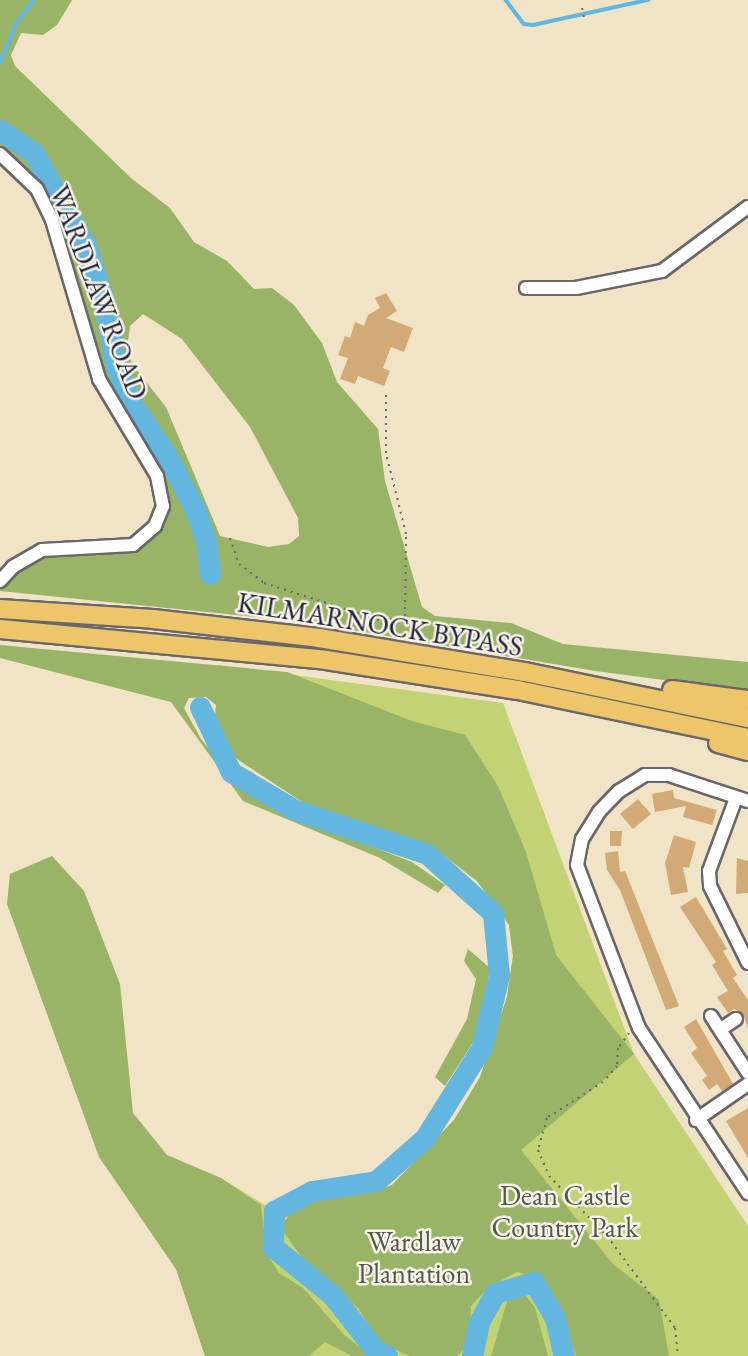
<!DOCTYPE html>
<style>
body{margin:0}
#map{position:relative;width:748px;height:1356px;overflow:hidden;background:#f0e3c6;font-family:"EB Garamond",serif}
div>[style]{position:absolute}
.green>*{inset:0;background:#c2d274}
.forest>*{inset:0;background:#99b466}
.stream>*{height:3.5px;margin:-1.75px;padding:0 1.75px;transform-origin:1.75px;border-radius:1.75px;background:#63b6df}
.river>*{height:21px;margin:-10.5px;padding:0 10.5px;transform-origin:10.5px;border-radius:10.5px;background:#63b6df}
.building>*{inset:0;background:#d1aa76}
.path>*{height:2px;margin-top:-1px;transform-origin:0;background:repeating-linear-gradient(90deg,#6a666c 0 2px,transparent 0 7px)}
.roads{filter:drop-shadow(2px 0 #6a666c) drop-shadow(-2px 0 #6a666c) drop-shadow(0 2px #6a666c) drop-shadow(0 -2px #6a666c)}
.minor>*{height:12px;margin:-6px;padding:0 6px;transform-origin:6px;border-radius:6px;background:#fff}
.highway>*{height:18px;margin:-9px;padding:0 9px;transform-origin:9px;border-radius:9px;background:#ecc669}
span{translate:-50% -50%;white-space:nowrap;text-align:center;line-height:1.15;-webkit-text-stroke:5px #f7f3e8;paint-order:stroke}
.street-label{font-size:28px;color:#22223b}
.park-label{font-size:28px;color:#52574c}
</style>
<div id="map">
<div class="green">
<div style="clip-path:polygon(219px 665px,503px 703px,634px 1054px,748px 1226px,748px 1356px,205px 1356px,176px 1269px,121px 1189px,221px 1178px,286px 1218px,295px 1208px,328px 1195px,371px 1193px,392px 1185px,454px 1120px,480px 1078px,507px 997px,513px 956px,509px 925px,477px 881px,432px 847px,316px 811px,228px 753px,215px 718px)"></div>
</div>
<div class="forest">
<div style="clip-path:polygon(evenodd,0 0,72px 0,57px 25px,43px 35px,21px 33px,11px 55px,15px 66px,131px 178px,170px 208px,194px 242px,227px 261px,254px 289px,272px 288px,294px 305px,322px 343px,337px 382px,378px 429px,385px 481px,422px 607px,435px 616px,511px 623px,563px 644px,748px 662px,748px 691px,595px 671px,305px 622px,0 591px,0 581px,32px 554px,141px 541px,163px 495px,110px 399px,37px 189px,0 154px,0 0,143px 314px,182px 339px,250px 427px,298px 518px,299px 536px,289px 544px,268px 547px,220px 536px,166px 407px,132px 364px,127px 348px,130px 326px,143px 314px)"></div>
<div style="clip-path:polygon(0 645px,287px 672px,412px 721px,465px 735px,498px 786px,526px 852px,556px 955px,634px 1054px,521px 1150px,613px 1264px,659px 1300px,669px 1356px,576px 1356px,556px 1300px,542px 1278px,517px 1272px,489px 1287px,471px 1306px,469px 1344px,457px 1356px,409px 1356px,379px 1342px,358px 1308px,306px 1263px,280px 1227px,295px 1208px,328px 1195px,371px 1193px,392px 1185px,454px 1120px,480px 1077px,507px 997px,513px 956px,509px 925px,477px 881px,433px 847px,316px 811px,228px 753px,215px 718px,216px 705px,206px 697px,189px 698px,184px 708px,201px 739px,241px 788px,290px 815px,412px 862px,445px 885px,438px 893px,380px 858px,243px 801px,171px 702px,0 658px)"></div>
<div style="clip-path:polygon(52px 856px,84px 891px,120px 984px,133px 1113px,167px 1155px,221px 1178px,261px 1205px,266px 1252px,279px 1273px,303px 1288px,344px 1335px,372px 1356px,352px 1356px,325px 1342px,309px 1356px,205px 1356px,176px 1269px,99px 1157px,7px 904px,10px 874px)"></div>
<div style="clip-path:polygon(468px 949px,490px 968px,479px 1033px,445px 1086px,435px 1077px,467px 1019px,476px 979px,464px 961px)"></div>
<div style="clip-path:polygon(524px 1293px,535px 1308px,548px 1356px,491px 1356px,508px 1298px)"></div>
</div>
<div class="stream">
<div style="left:506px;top:0;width:30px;rotate:53deg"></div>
<div style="left:524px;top:24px;width:9px;rotate:6deg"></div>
<div style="left:533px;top:25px;width:118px;rotate:-12.3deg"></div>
<div style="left:0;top:63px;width:42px;rotate:-67.7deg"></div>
<div style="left:16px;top:24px;width:30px;rotate:-53deg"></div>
<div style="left:0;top:122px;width:8px;rotate:90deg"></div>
</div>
<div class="river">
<div style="left:0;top:130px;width:41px;rotate:34.1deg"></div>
<div style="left:34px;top:153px;width:109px;rotate:60.8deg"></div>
<div style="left:87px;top:248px;width:52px;rotate:72.3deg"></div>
<div style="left:103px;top:298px;width:69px;rotate:79.2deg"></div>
<div style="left:116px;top:366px;width:39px;rotate:67deg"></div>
<div style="left:131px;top:402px;width:66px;rotate:56.1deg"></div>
<div style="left:168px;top:457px;width:59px;rotate:62.6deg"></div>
<div style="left:195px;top:509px;width:34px;rotate:71deg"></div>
<div style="left:206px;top:541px;width:33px;rotate:83deg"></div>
<div style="left:200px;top:707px;width:72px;rotate:64.5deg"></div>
<div style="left:231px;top:772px;width:74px;rotate:30.7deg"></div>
<div style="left:295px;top:810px;width:139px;rotate:18.4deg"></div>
<div style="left:427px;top:854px;width:89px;rotate:41.8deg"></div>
<div style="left:493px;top:913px;width:62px;rotate:84.5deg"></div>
<div style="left:499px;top:975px;width:74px;rotate:103.3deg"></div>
<div style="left:482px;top:1047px;width:107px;rotate:122.1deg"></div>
<div style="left:425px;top:1138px;width:65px;rotate:138.7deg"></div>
<div style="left:376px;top:1181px;width:65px;rotate:171.1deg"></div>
<div style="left:312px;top:1191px;width:43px;rotate:152.2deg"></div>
<div style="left:274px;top:1211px;width:36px;rotate:92deg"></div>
<div style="left:273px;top:1247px;width:77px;rotate:39.2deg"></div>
<div style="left:333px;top:1296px;width:70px;rotate:52deg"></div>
<div style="left:376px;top:1351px;width:12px;rotate:24deg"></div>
<div style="left:472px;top:1356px;width:35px;rotate:-78deg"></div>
<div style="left:479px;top:1322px;width:33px;rotate:-61deg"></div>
<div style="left:495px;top:1293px;width:41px;rotate:-15.8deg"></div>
<div style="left:534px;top:1282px;width:42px;rotate:59.7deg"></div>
<div style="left:555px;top:1318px;width:39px;rotate:77deg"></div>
</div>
<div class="building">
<div style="clip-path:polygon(386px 293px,397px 311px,386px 318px,413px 328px,404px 352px,391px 347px,383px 368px,390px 371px,384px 386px,358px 376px,355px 384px,340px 379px,348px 358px,338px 355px,345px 336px,350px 338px,355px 322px,364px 326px,368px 315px,380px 308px,375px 298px)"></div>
<div style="clip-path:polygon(673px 790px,674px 798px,717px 810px,712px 825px,683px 817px,686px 806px,655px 812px,652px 794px)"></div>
<div style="clip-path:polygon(638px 799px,651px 814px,633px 829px,620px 814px)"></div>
<div style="clip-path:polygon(610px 831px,622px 831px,621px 846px,610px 846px)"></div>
<div style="clip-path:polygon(674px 835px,696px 842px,689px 868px,683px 867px,688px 892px,671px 895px,665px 863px)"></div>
<div style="clip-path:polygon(618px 851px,620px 872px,625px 871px,679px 1006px,666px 1010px,620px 890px,607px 870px,605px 853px)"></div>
<div style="clip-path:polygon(737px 858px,748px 861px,748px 893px,736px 894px)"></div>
<div style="clip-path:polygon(696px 897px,727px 949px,723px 951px,737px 975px,733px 978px,748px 1000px,748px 1029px,743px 1014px,734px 1009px,728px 1013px,717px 997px,728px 991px,712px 965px,716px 962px,680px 907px)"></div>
<div style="clip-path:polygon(696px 1019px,733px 1084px,722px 1091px,717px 1084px,709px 1090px,702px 1080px,707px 1076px,691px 1053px,697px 1048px,684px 1027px)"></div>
<div style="clip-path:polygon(748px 1108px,748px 1158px,726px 1121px)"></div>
</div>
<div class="path">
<div style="left:582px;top:8px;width:10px;rotate:79deg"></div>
<div style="left:230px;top:538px;width:28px;rotate:71deg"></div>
<div style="left:239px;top:564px;width:31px;rotate:37deg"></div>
<div style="left:264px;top:583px;width:125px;rotate:17.7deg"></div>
<div style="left:383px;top:621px;width:23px;rotate:-13deg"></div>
<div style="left:405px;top:616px;width:82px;rotate:-89.3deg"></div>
<div style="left:406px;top:534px;width:83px;rotate:-103.9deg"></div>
<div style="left:386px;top:453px;width:63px;rotate:-90deg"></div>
<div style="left:629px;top:1033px;width:19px;rotate:126deg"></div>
<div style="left:618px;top:1048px;width:18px;rotate:93deg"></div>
<div style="left:617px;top:1066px;width:21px;rotate:131deg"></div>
<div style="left:603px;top:1082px;width:67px;rotate:147.3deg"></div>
<div style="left:547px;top:1118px;width:33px;rotate:106deg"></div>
<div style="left:538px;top:1150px;width:28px;rotate:67deg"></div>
<div style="left:549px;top:1176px;width:83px;rotate:46deg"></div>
<div style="left:607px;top:1236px;width:114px;rotate:53.5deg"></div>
<div style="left:675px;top:1328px;width:28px;rotate:84deg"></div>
</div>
<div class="roads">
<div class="minor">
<div style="left:0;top:154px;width:51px;rotate:43.4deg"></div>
<div style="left:37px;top:189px;width:34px;rotate:64deg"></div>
<div style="left:52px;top:220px;width:166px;rotate:73.5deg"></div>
<div style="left:99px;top:379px;width:113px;rotate:59.1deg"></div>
<div style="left:157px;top:476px;width:31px;rotate:79deg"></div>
<div style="left:163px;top:506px;width:22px;rotate:112deg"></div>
<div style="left:155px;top:526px;width:29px;rotate:139deg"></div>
<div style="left:133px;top:545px;width:91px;rotate:176.9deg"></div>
<div style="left:42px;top:550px;width:34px;rotate:150deg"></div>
<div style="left:13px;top:567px;width:19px;rotate:133deg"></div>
<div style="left:526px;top:288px;width:50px"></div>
<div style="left:576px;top:288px;width:88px;rotate:-11.2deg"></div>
<div style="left:662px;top:271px;width:107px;rotate:-36.7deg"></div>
<div style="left:736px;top:798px;width:78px;rotate:110.3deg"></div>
<div style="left:709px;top:871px;width:15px;rotate:86deg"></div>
<div style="left:710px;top:886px;width:86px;rotate:63.7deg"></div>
<div style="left:748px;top:801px;width:83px;rotate:-161.8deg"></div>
<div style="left:669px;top:775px;width:24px;rotate:180deg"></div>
<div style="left:645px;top:775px;width:31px;rotate:148deg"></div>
<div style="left:619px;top:791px;width:29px;rotate:134deg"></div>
<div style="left:599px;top:812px;width:32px;rotate:122deg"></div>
<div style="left:582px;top:839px;width:26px;rotate:101deg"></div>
<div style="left:577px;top:865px;width:174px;rotate:69.2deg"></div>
<div style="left:639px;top:1028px;width:198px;rotate:56.6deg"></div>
<div style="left:711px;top:1016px;width:68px;rotate:57deg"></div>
<div style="left:721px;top:1029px;width:18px;rotate:-34deg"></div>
<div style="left:696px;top:1120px;width:63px;rotate:-34.7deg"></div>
</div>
<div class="highway">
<div style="left:0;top:609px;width:153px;rotate:3.7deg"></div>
<div style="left:153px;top:619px;width:167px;rotate:6.5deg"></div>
<div style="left:319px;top:638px;width:209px;rotate:9.4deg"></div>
<div style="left:525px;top:672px;width:228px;rotate:11.7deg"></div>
<div style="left:0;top:629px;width:327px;rotate:5.4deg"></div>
<div style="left:326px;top:660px;width:194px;rotate:8.9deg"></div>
<div style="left:518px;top:690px;width:235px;rotate:11.8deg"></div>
<div style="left:672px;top:690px;width:77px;rotate:7.5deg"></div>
<div style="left:718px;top:743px;width:31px;rotate:15deg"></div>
</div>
</div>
<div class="street-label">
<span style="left:99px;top:292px;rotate:69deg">WARDLAW ROAD</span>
<span style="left:380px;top:624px;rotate:9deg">KILMARNOCK BYPASS</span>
</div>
<div class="park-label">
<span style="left:565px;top:1211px">Dean Castle<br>Country Park</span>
<span style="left:414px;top:1257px">Wardlaw<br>Plantation</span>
</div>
</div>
